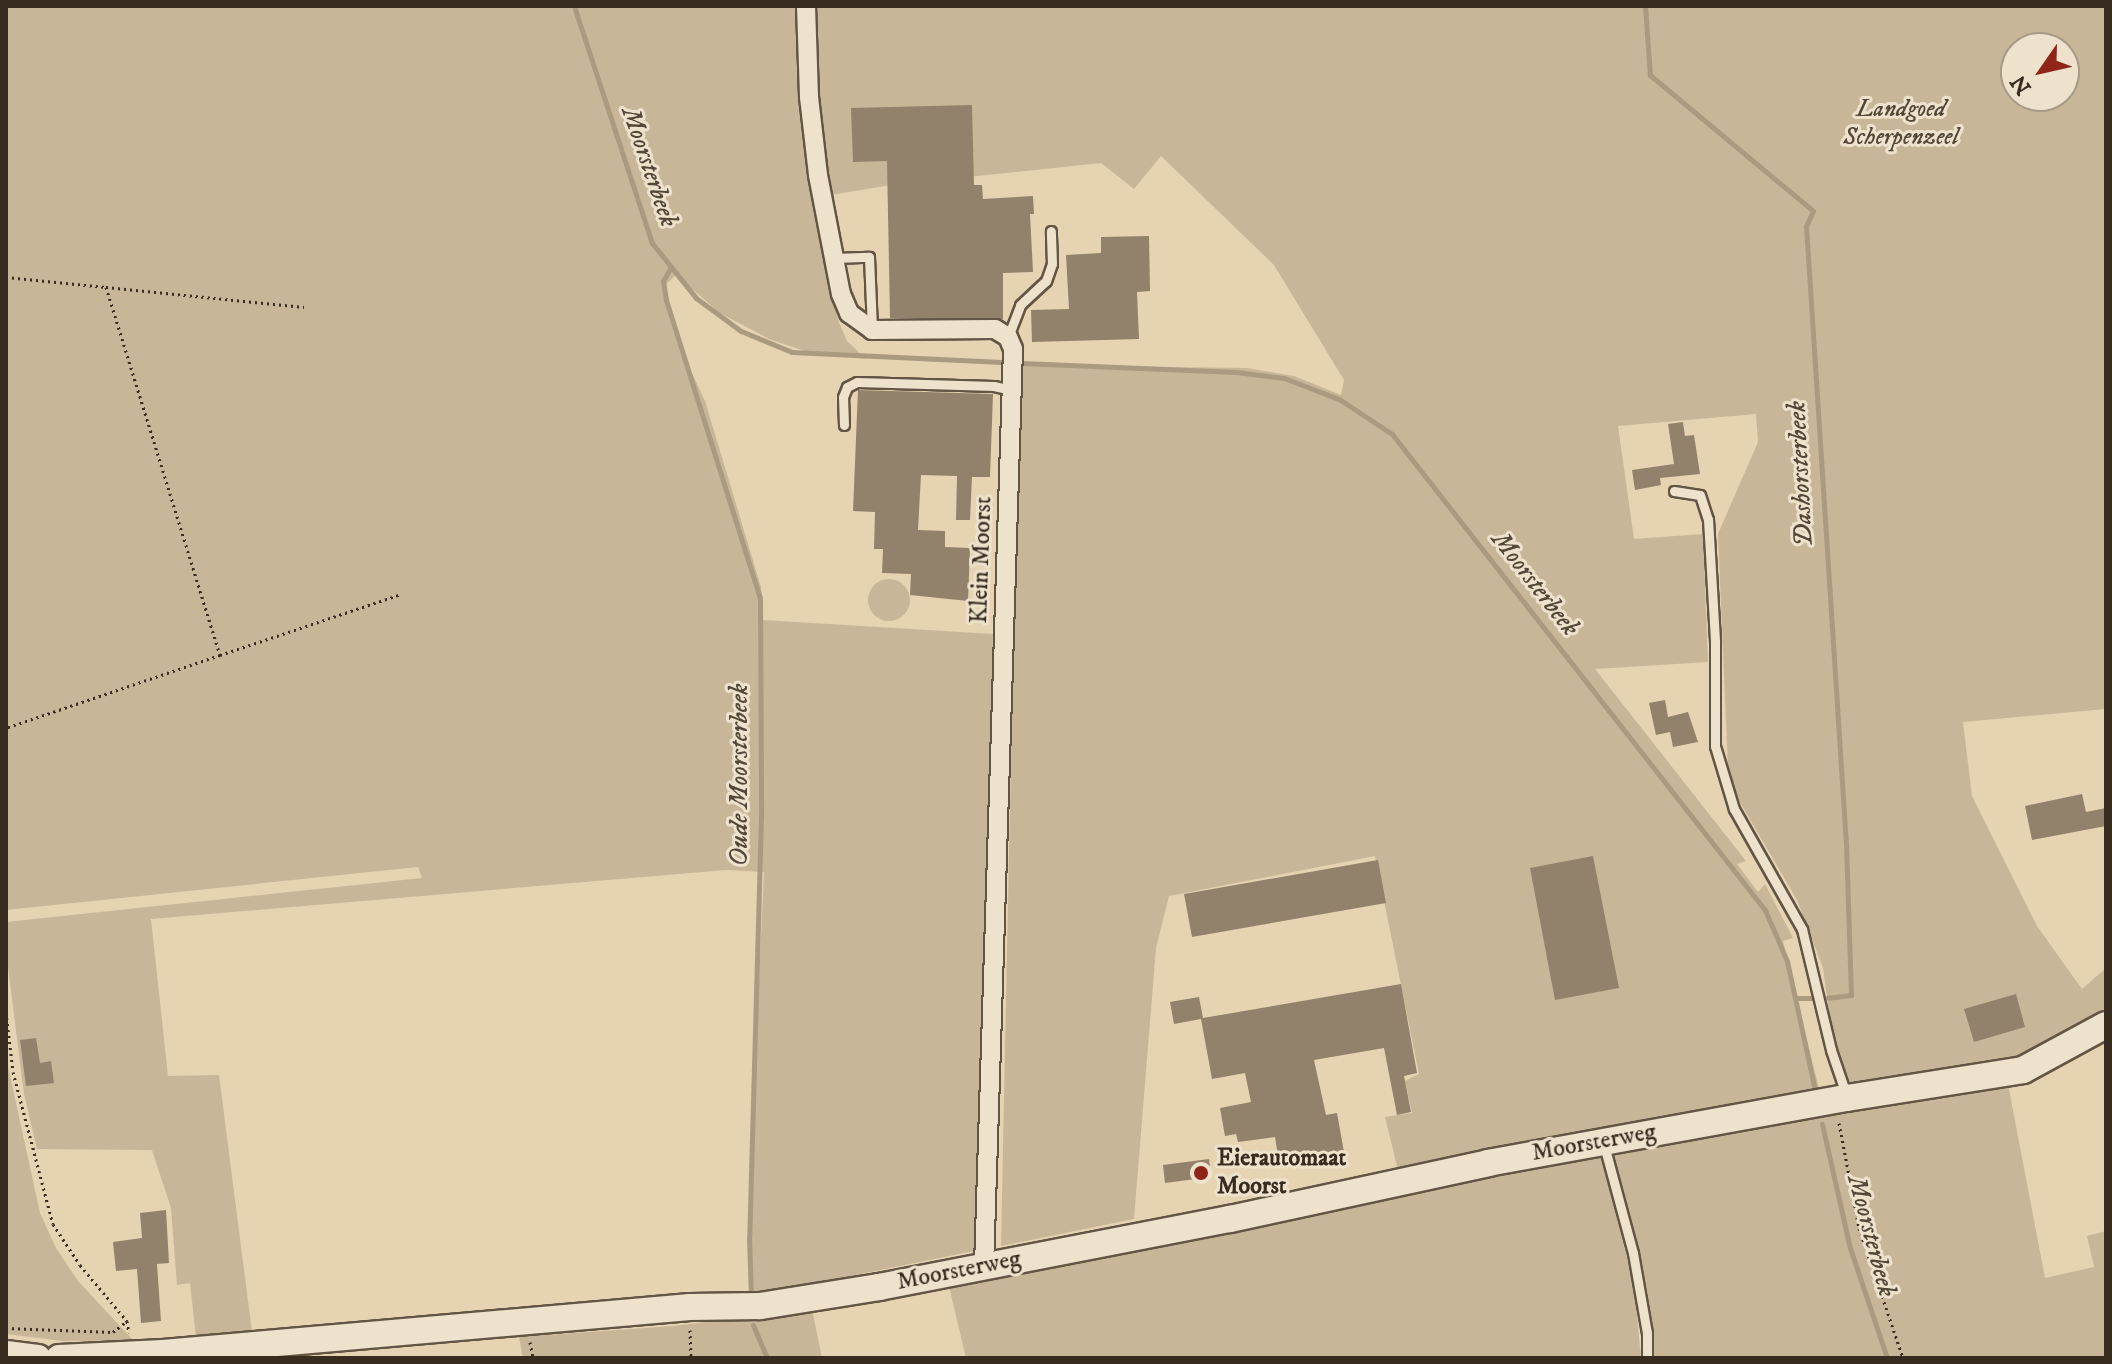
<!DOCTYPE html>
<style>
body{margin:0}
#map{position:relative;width:2112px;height:1364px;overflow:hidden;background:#e5d3b2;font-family:"IM FELL DW Pica",serif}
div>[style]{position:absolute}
.green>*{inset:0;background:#c8b699}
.round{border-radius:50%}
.stream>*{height:5px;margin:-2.5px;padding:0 2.5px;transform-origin:2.5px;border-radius:2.5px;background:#aa9a80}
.building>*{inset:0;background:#92826c}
.path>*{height:3px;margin-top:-1.5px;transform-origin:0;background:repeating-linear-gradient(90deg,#382b20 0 2px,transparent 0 6px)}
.roads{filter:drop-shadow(2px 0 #635544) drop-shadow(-2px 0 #635544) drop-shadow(0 2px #635544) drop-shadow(0 -2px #635544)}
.lane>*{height:9px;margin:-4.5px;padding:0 4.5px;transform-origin:4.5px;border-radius:4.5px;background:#eee2cd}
.street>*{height:18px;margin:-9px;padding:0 9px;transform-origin:9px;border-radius:9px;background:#eee2cd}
.secondary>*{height:26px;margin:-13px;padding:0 13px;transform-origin:13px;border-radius:13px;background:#eee2cd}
.dots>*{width:22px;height:22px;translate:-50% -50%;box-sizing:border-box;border:4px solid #eee2cd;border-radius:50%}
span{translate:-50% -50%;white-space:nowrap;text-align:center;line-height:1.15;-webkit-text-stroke:6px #eee2cd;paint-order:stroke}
.park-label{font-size:24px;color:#554738;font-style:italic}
.street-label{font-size:24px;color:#382b20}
.poi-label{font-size:24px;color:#382b20;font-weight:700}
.left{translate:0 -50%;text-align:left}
.water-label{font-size:26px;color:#544738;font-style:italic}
.frame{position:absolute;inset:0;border:8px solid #382b20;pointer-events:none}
.north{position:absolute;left:2000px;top:32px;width:80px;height:80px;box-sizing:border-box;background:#eee2cd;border:2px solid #a59988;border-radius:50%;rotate:236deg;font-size:22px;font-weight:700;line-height:32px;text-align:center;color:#382b20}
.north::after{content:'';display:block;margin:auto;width:28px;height:36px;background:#8f2418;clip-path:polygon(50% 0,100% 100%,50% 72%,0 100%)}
</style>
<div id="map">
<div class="green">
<div style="clip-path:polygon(6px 6px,799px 6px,838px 320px,847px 341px,866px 359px,805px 351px,769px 339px,720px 313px,676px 275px,664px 286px,663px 295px,676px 339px,705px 401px,761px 587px,763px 620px,993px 634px,979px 1250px,752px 1296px,752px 1136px,764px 872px,726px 870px,151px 919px,168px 1076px,219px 1075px,252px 1332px,196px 1337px,190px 1283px,177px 1285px,171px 1208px,152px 1150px,37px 1149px,24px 1094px,6px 951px,6px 922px,422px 878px,418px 867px,6px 910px)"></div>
<div style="clip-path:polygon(evenodd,812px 6px,2106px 6px,2106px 709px,1963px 722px,1972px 796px,2037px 926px,2082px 989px,2106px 968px,2106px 1014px,2012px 1061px,1852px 1088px,1832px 1034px,1823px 968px,1797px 900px,1734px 792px,1728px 767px,1718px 534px,1758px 442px,1756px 414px,1618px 426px,1634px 539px,1703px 534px,1708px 662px,1595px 669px,1746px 861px,1737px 864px,1758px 892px,1765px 884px,1793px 938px,1783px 941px,1820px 1093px,1398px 1170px,1385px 1117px,1412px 1113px,1405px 1081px,1419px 1074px,1375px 856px,1169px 896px,1156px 948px,1134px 1219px,1001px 1246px,1019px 365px,1246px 368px,1294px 376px,1341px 395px,1344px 380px,1274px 265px,1161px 156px,1134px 189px,1101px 163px,891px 185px,831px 195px,813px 54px,812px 6px,2016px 48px,2064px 48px,2064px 96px,2016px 96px,2016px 48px)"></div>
<div class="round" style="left:868px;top:579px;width:42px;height:42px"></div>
<div style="clip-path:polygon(6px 1057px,40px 1213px,56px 1248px,78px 1281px,133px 1340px,63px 1341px,6px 1334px)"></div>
<div style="clip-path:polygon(2008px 1084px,2045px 1278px,2094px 1267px,2087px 1236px,2106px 1231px,2106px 1358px,1654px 1358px,1647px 1290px,1612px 1154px,1767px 1122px)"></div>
<div style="clip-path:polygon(1601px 1156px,1634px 1286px,1641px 1358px,966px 1358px,948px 1282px)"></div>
<div style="clip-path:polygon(812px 1309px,822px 1358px,523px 1358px,519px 1337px,673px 1326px)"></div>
</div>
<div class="stream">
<div style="left:574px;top:6px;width:250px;rotate:71.8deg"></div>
<div style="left:652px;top:243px;width:70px;rotate:51.3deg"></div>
<div style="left:696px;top:298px;width:56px;rotate:36.3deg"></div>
<div style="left:741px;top:331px;width:55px;rotate:22.4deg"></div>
<div style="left:792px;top:352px;width:210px;rotate:2.7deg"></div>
<div style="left:1645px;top:6px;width:69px;rotate:85.9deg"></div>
<div style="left:1650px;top:75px;width:212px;rotate:39.8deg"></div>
<div style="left:1813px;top:211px;width:17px;rotate:115deg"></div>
<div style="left:1806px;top:226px;width:619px;rotate:86.3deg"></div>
<div style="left:1846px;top:844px;width:151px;rotate:88.1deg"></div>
<div style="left:1851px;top:995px;width:23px;rotate:173deg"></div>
<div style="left:671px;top:267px;width:16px;rotate:120deg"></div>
<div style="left:663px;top:281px;width:19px;rotate:81deg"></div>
<div style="left:666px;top:300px;width:312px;rotate:72.5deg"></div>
<div style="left:760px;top:598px;width:218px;rotate:89.7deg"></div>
<div style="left:761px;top:816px;width:421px;rotate:91.6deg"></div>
<div style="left:749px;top:1237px;width:61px;rotate:88.1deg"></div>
<div style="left:1021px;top:363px;width:215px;rotate:2.4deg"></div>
<div style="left:1236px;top:372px;width:48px;rotate:7.1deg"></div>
<div style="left:1284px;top:378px;width:59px;rotate:20.9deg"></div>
<div style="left:1339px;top:399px;width:64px;rotate:33.4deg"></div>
<div style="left:1392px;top:434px;width:605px;rotate:51.92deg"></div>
<div style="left:1765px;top:910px;width:56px;rotate:66.7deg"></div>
<div style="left:1787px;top:961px;width:137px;rotate:77.8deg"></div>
<div style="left:1795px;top:998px;width:17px"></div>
<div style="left:1822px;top:1124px;width:127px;rotate:77.3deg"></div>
<div style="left:1850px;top:1248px;width:116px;rotate:71.4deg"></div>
<div style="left:753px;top:1325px;width:36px;rotate:67deg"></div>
</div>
<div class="building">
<div style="clip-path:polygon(972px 105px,974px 185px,982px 185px,983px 199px,1033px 196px,1034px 214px,1030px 214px,1033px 272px,1003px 273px,1003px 319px,890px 318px,887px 161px,853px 162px,851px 108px)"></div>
<div style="clip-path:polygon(1149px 236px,1150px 291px,1137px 292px,1139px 339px,1032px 342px,1031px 310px,1069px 309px,1066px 255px,1101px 253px,1101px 237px)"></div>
<div style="clip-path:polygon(858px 390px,993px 394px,990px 477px,972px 477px,970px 520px,956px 520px,957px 476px,921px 475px,918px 530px,945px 531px,945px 547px,970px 548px,968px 601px,910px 595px,911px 574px,882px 573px,883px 549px,874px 549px,875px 512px,853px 511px)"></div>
<div style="clip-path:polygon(1683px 422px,1685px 436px,1694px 435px,1700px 474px,1660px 478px,1661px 485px,1635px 490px,1632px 470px,1674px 464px,1668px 424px)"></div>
<div style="clip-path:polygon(1665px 700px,1668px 717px,1688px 712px,1698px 742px,1673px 747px,1670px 732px,1656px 735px,1649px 703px)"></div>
<div style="clip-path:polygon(2082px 794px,2086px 812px,2106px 808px,2106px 826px,2032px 840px,2025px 806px)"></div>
<div style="clip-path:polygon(1593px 856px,1619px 988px,1555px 1000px,1530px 868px)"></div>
<div style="clip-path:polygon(1378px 860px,1386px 903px,1192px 937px,1184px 894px)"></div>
<div style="clip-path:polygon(1401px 984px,1417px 1073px,1404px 1076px,1411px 1112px,1397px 1115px,1384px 1048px,1314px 1060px,1326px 1115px,1337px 1113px,1344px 1152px,1279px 1162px,1275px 1137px,1238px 1142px,1236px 1134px,1225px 1136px,1220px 1108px,1251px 1102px,1245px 1073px,1212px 1079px,1201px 1019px,1174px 1024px,1170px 1002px,1199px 997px,1203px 1018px)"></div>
<div style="clip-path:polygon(2016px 994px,2025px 1027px,1974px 1042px,1964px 1009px)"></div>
<div style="clip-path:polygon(36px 1038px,40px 1063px,51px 1061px,54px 1083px,26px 1086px,20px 1040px)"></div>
<div style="clip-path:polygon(1209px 1159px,1211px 1177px,1165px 1183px,1163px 1165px)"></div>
<div style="clip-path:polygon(166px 1210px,169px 1263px,157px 1264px,161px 1321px,141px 1323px,137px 1269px,116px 1271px,113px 1242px,142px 1238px,140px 1213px)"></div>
</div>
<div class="path">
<div style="left:6px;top:277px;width:100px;rotate:5.7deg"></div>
<div style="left:106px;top:287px;width:385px;rotate:72.8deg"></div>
<div style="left:220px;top:655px;width:226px;rotate:161.2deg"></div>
<div style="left:106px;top:287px;width:199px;rotate:5.8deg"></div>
<div style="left:220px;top:655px;width:191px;rotate:-18.6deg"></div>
<div style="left:6px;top:1012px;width:60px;rotate:83.3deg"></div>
<div style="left:13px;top:1072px;width:157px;rotate:75.3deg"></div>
<div style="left:53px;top:1224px;width:49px;rotate:56.6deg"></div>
<div style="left:80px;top:1265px;width:73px;rotate:50deg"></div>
<div style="left:127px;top:1321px;width:12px;rotate:81deg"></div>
<div style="left:1839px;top:1123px;width:107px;rotate:79.2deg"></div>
<div style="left:1859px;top:1228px;width:137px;rotate:71.3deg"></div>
<div style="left:6px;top:1328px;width:107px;rotate:2.1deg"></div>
<div style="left:113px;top:1332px;width:18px;rotate:-38deg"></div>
<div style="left:690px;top:1330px;width:28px;rotate:88deg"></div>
<div style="left:530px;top:1342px;width:16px;rotate:79deg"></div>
</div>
<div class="roads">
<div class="lane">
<div style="left:834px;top:258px;width:35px;rotate:-2deg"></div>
<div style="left:869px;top:257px;width:73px;rotate:87.6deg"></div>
<div style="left:1008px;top:337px;width:34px;rotate:-69deg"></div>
<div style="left:1020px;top:305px;width:35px;rotate:-43deg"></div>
<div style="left:1046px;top:281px;width:18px;rotate:-71deg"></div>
<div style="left:1052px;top:264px;width:33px;rotate:-92deg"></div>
<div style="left:844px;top:425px;width:28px;rotate:-92deg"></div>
<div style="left:843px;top:397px;width:11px;rotate:-68deg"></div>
<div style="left:847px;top:387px;width:11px;rotate:-27deg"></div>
<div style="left:857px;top:382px;width:137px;rotate:1.7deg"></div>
<div style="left:994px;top:386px;width:17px;rotate:13deg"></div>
<div style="left:1674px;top:491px;width:26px;rotate:9deg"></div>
<div style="left:1700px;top:495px;width:25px;rotate:72deg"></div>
<div style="left:1708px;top:519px;width:123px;rotate:86.7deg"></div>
<div style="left:1715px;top:642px;width:104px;rotate:90deg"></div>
<div style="left:1715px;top:746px;width:66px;rotate:73.2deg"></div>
<div style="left:1734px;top:809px;width:138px;rotate:60.5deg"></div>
<div style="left:1802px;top:929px;width:124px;rotate:76.5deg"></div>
<div style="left:1831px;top:1050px;width:46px;rotate:71.2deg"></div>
<div style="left:1604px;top:1145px;width:112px;rotate:75deg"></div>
<div style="left:1633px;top:1253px;width:81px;rotate:80.1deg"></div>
<div style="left:1647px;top:1333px;width:25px;rotate:90deg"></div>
</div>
<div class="street">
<div style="left:806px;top:6px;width:91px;rotate:88.1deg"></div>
<div style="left:809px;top:97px;width:79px;rotate:83.4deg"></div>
<div style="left:818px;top:175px;width:121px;rotate:79.1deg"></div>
<div style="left:841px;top:294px;width:21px;rotate:67deg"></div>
<div style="left:849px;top:313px;width:29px;rotate:36deg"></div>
<div style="left:872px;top:330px;width:123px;rotate:-0.5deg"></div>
<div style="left:995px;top:329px;width:15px;rotate:32deg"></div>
<div style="left:1008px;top:337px;width:13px;rotate:67deg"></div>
<div style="left:1013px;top:349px;width:916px;rotate:91.81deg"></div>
</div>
<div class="secondary">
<div style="left:6px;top:1354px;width:32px;rotate:7deg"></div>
<div style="left:59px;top:1358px;width:104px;rotate:-2.8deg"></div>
<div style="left:163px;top:1353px;width:529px;rotate:-4.99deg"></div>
<div style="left:690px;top:1307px;width:70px;rotate:-0.8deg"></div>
<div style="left:760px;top:1306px;width:121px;rotate:-9.1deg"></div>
<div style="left:879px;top:1287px;width:358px;rotate:-11deg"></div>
<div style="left:1230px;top:1219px;width:264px;rotate:-12.2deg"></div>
<div style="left:1488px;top:1163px;width:365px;rotate:-10.3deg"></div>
<div style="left:1847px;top:1098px;width:178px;rotate:-9deg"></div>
<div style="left:2023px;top:1070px;width:94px;rotate:-28.5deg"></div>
</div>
</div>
<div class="dots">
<div style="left:1201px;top:1173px;background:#8f2418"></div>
</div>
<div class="park-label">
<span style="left:1901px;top:124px">Landgoed<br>Scherpenzeel</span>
</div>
<div class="street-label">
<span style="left:982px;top:560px;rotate:-88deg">Klein Moorst</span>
<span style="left:1594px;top:1143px;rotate:-10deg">Moorsterweg</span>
<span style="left:959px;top:1271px;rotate:-11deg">Moorsterweg</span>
</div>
<div class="poi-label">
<span class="left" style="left:1217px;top:1173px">Eierautomaat<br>Moorst</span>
</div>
<div class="water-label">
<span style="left:649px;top:167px;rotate:71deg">Moorsterbeek</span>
<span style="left:1801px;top:474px;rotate:-93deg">Dashorsterbeek</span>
<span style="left:1535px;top:584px;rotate:52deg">Moorsterbeek</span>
<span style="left:740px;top:775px;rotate:-90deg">Oude Moorsterbeek</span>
<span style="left:1871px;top:1236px;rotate:75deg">Moorsterbeek</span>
</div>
<div class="frame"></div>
<div class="north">N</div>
</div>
